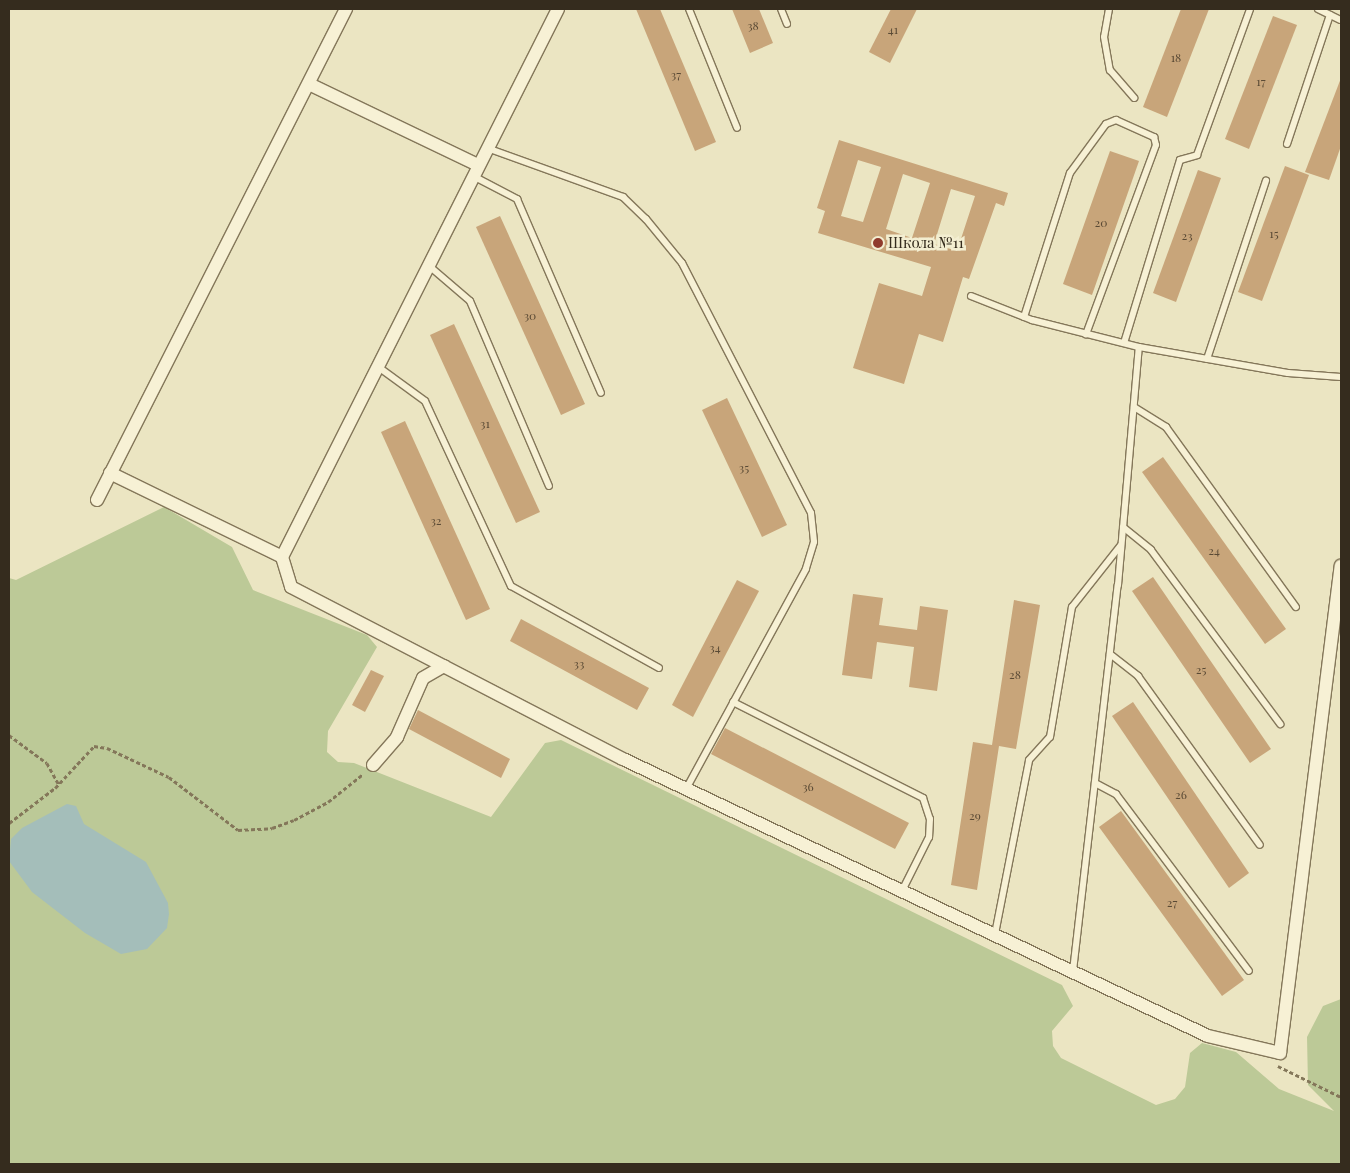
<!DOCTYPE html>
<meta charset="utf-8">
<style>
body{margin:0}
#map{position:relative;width:1350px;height:1173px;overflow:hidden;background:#ebe5c2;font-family:"Playfair Display",serif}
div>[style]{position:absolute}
.green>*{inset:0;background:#bcc997}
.water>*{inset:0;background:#a4beba}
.building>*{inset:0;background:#c8a57a}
.path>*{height:2.5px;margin-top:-1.25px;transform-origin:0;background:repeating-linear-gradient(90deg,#84775a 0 4px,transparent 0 6.5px)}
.roads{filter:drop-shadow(1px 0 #84775a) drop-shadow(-1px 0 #84775a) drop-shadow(0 1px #84775a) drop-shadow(0 -1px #84775a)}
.service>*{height:6px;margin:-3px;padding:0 3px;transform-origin:3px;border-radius:3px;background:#f7f1d5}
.minor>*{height:12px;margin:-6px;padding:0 6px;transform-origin:6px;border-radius:6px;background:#f7f1d5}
.dots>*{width:14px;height:14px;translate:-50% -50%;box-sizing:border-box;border:2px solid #f3eed1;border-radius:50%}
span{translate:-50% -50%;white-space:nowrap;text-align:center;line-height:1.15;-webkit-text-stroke:5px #f3eed1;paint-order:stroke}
.number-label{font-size:12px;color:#5a4a35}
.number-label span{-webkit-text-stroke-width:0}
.poi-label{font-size:15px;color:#352c1e}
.left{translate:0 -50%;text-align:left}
.frame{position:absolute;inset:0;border:10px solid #352c1e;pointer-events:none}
</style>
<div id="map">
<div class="green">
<div style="clip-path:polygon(164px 507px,232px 547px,253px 590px,367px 635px,377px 647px,328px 731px,327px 752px,338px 762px,354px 763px,491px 817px,545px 743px,561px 740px,1062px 985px,1073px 1006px,1052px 1031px,1053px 1046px,1061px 1058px,1156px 1105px,1175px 1099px,1185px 1087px,1190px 1053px,1202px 1043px,1236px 1052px,1279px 1089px,1334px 1111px,1308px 1085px,1307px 1037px,1323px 1006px,1341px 999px,1341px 1164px,9px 1164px,9px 578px,16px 580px)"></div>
</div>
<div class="water">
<div style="clip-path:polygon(67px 804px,76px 806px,84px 824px,146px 862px,168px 903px,169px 914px,167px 928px,147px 949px,121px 954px,85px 933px,32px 892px,9px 861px,11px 839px,22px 828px)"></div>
</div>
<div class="building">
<div style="clip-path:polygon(636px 9px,660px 9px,716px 142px,695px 151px)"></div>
<div style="clip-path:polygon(732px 9px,759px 9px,773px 43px,750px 53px)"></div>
<div style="clip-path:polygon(891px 9px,917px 9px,890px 63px,869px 52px)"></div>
<div style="clip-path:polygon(1181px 9px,1209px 9px,1167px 117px,1143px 107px)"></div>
<div style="clip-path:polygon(1273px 16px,1297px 25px,1249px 149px,1225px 139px)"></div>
<div style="clip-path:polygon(1341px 78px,1341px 146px,1329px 180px,1305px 172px)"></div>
<div style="clip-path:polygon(evenodd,839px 140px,1008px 193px,1004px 206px,996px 203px,969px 279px,963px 277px,943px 342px,919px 334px,904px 384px,853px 368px,879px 283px,922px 296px,931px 267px,818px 233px,825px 211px,817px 208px,839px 140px,858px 160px,881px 167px,863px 222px,841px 216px,858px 160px,839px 140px,903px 174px,930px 183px,912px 238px,886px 229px,903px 174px,839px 140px,951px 189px,975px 196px,957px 251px,934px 244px,951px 189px)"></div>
<div style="clip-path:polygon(1110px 151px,1139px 161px,1092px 295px,1063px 284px)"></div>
<div style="clip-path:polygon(1285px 166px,1309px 175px,1262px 301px,1238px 292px)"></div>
<div style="clip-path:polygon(1198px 170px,1221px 178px,1176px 302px,1153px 293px)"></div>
<div style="clip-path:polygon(500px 216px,585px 404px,561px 415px,476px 227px)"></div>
<div style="clip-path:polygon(454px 324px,540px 512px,516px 523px,430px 335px)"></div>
<div style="clip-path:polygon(727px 398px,787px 525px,762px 537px,702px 410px)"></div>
<div style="clip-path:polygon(405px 421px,490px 609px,466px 620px,381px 432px)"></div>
<div style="clip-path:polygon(1163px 457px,1286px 629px,1265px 644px,1142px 472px)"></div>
<div style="clip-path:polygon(1153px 577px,1271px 749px,1250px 763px,1132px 591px)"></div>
<div style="clip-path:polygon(737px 580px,759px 591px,693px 717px,672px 705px)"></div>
<div style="clip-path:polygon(853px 594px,883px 598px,879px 625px,917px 630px,920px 606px,948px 610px,937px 691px,909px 687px,914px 647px,877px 642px,872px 679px,842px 675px)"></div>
<div style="clip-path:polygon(1014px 600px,1040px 605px,1016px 749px,999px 746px,977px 890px,951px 885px,973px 742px,992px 745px)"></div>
<div style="clip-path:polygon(521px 619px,649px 688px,637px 710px,510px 641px)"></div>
<div style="clip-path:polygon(371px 670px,384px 676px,365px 712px,352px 705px)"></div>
<div style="clip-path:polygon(1133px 702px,1249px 873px,1229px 888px,1112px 716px)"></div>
<div style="clip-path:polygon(418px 710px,510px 759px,501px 778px,409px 729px)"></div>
<div style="clip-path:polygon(725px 728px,909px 823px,895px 849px,711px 754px)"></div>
<div style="clip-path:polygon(1121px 811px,1244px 980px,1222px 996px,1099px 827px)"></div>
</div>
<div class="path">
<div style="left:9px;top:735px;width:47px;rotate:36.4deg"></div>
<div style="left:47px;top:763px;width:25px;rotate:61deg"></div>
<div style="left:9px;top:823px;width:58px;rotate:-37.3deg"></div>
<div style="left:55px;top:788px;width:57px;rotate:-47.1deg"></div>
<div style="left:94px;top:746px;width:13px;rotate:9deg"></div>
<div style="left:107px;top:748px;width:68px;rotate:25.1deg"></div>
<div style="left:169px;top:777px;width:87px;rotate:37.5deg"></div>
<div style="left:238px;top:830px;width:34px;rotate:-3deg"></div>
<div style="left:272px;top:828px;width:23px;rotate:-20deg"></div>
<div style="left:294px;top:820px;width:38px;rotate:-28deg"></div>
<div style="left:328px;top:802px;width:45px;rotate:-38.7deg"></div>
<div style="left:1278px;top:1066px;width:70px;rotate:26.2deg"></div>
</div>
<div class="roads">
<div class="service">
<div style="left:689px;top:9px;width:128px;rotate:68deg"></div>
<div style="left:781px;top:9px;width:16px;rotate:68deg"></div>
<div style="left:1109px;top:9px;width:28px;rotate:100deg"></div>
<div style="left:1104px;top:37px;width:34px;rotate:80deg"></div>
<div style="left:1110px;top:70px;width:37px;rotate:49deg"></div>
<div style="left:1318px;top:9px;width:25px;rotate:26deg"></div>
<div style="left:1287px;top:144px;width:136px;rotate:-71.6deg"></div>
<div style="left:487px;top:148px;width:145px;rotate:19.8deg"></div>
<div style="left:623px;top:197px;width:32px;rotate:44deg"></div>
<div style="left:646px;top:219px;width:57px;rotate:50.7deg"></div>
<div style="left:682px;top:263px;width:281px;rotate:62.7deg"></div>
<div style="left:811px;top:513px;width:29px;rotate:84deg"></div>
<div style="left:814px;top:542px;width:28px;rotate:107deg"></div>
<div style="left:806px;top:569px;width:251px;rotate:118.6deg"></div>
<div style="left:473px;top:176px;width:50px;rotate:27.6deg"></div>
<div style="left:517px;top:199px;width:211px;rotate:66.6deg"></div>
<div style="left:428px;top:265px;width:55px;rotate:40.6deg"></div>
<div style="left:470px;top:301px;width:201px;rotate:66.9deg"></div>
<div style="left:971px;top:296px;width:66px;rotate:21.5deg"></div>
<div style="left:1032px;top:320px;width:110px;rotate:14.2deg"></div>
<div style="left:1139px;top:347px;width:151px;rotate:9.9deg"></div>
<div style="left:1288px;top:373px;width:53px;rotate:4.3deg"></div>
<div style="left:1024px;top:317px;width:151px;rotate:-72.3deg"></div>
<div style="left:1070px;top:173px;width:61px;rotate:-53.7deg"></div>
<div style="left:1106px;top:124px;width:11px;rotate:-22deg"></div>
<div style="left:1116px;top:120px;width:42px;rotate:24.1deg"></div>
<div style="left:1154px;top:137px;width:8px;rotate:76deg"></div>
<div style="left:1156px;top:145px;width:202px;rotate:110.3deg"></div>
<div style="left:1124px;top:343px;width:191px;rotate:-73deg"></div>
<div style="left:1180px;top:160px;width:18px;rotate:-16deg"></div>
<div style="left:1197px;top:155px;width:155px;rotate:-70deg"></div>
<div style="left:1207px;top:359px;width:188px;rotate:-71.7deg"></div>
<div style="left:377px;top:366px;width:59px;rotate:36.1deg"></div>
<div style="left:425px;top:401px;width:204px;rotate:65.1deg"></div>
<div style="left:511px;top:586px;width:169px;rotate:29deg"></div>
<div style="left:1134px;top:407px;width:38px;rotate:32deg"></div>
<div style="left:1166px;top:427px;width:222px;rotate:54.2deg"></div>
<div style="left:1123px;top:527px;width:36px;rotate:39deg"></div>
<div style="left:1151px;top:550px;width:217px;rotate:53.4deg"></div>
<div style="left:1110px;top:654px;width:36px;rotate:38deg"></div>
<div style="left:1138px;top:676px;width:208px;rotate:54.2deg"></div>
<div style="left:733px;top:702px;width:213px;rotate:26.8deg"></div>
<div style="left:923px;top:798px;width:22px;rotate:72deg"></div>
<div style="left:930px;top:819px;width:18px;rotate:93deg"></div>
<div style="left:929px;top:837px;width:60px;rotate:116.6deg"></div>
<div style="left:1095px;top:783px;width:24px;rotate:28deg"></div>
<div style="left:1116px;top:794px;width:221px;rotate:53.1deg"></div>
<div style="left:995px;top:934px;width:177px;rotate:-78.9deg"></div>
<div style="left:1029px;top:760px;width:31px;rotate:-48deg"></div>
<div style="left:1050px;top:737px;width:132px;rotate:-80.4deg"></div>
<div style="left:1072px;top:607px;width:79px;rotate:-51.7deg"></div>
<div style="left:1073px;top:971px;width:389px;rotate:-83.4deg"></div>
<div style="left:1118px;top:585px;width:239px;rotate:-85deg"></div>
</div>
<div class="minor">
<div style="left:558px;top:9px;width:614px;rotate:116.73deg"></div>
<div style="left:282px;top:557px;width:31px;rotate:73deg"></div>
<div style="left:291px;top:587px;width:374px;rotate:27.4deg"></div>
<div style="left:623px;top:759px;width:647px;rotate:25.34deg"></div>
<div style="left:1208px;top:1036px;width:74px;rotate:13.3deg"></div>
<div style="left:1280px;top:1053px;width:491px;rotate:-82.9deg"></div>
<div style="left:309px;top:84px;width:187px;rotate:25.6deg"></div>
<div style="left:110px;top:473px;width:191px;rotate:26deg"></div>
<div style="left:97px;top:500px;width:551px;rotate:-63.11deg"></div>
<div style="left:373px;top:765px;width:37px;rotate:-49deg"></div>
<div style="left:397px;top:737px;width:64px;rotate:-66.2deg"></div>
<div style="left:423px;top:678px;width:24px;rotate:-30deg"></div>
</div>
</div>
<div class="dots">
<div style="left:878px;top:243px;background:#903b2d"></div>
</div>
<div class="number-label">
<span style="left:753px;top:26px">38</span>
<span style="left:893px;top:30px">41</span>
<span style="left:1176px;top:58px">18</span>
<span style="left:676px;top:75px">37</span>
<span style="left:1261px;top:82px">17</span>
<span style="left:1101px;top:223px">20</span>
<span style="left:1274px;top:234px">15</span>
<span style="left:1187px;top:236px">23</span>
<span style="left:530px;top:316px">30</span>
<span style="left:485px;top:424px">31</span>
<span style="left:744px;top:468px">35</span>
<span style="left:436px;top:521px">32</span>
<span style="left:1214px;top:551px">24</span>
<span style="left:715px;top:648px">34</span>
<span style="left:579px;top:664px">33</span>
<span style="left:1201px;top:670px">25</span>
<span style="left:1015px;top:675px">28</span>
<span style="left:808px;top:787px">36</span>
<span style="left:1181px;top:795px">26</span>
<span style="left:975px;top:816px">29</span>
<span style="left:1172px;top:903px">27</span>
</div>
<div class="poi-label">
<span class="left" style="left:888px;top:243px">Школа №11</span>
</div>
<div class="frame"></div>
</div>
